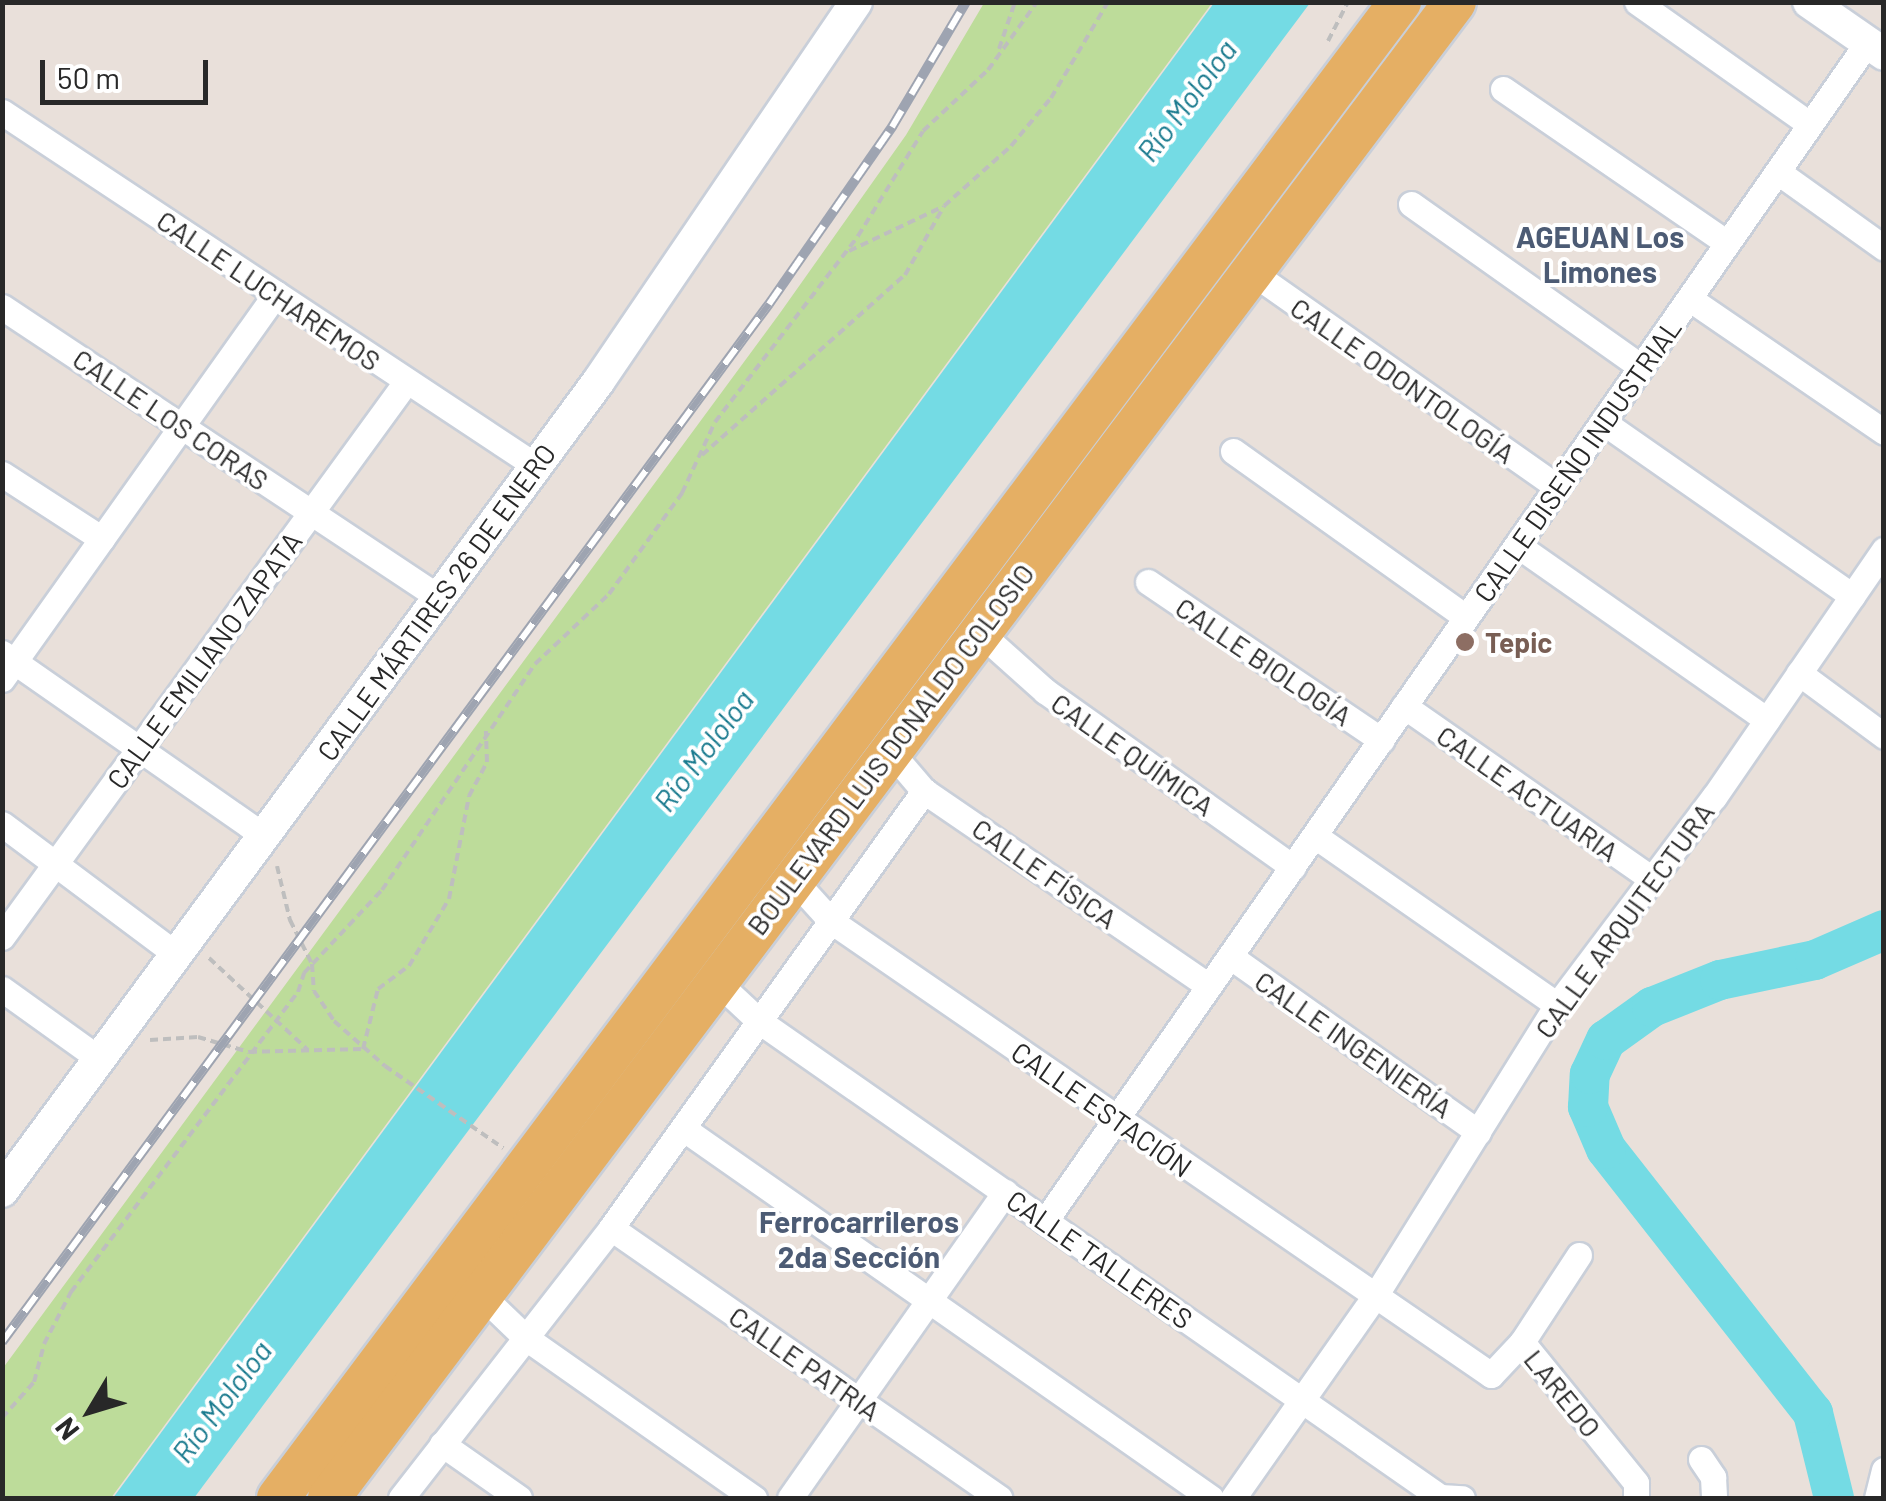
<!DOCTYPE html>
<meta charset="utf-8">
<style>
body{margin:0}
#map{position:relative;width:1886px;height:1501px;overflow:hidden;background:#e9e0da;font-family:Barlow,sans-serif}
div>[style]{position:absolute}
.green>*{inset:0;background:#bddc9a}
.water>*{inset:0;background:#74dbe4}
.river>*{height:40px;margin:-20px;padding:0 20px;transform-origin:20px;border-radius:20px;background:#74dbe4}
.path>*{height:4px;margin-top:-2px;transform-origin:0;background:repeating-linear-gradient(90deg,#bebebe 0 8px,transparent 0 13px)}
.roads{filter:drop-shadow(2px 0 #c9cfd9) drop-shadow(-2px 0 #c9cfd9) drop-shadow(0 2px #c9cfd9) drop-shadow(0 -2px #c9cfd9)}
.minor>*{height:25px;margin:-12.5px;padding:0 12.5px;transform-origin:12.5px;border-radius:12.5px;background:#fff}
.tertiary>*{height:32px;margin:-16px;padding:0 16px;transform-origin:16px;border-radius:16px;background:#fff}
.primary>*{height:42px;margin:-21px;padding:0 21px;transform-origin:21px;border-radius:21px;background:#e5af64}
.rail>*{height:10px;margin-top:-5px;transform-origin:0;background:repeating-linear-gradient(90deg,#fff 0 19px,#9ea4b1 0 38px);box-sizing:border-box;border-block:2px solid #9ea4b1}
.dots>*{width:28px;height:28px;translate:-50% -50%;box-sizing:border-box;border:5px solid #fff;border-radius:50%}
span{translate:-50% -50%;white-space:nowrap;text-align:center;line-height:1.15;-webkit-text-stroke:8px #fff;paint-order:stroke}
.street-label{font-size:28px;color:#282828}
.education-label{font-size:28px;color:#785e54;font-weight:700}
.left{translate:0 -50%;text-align:left}
.water-label{font-size:30px;color:#17798d;font-style:italic}
.neighbourhood-label{font-size:30px;color:#4c5b74;font-weight:700}
.frame{position:absolute;inset:0;border:5px solid #282828;pointer-events:none}
.north{position:absolute;left:40px;top:1361px;width:100px;height:100px;-webkit-text-stroke:8px #fff;paint-order:stroke;rotate:232deg;font-size:28px;font-weight:700;line-height:40px;text-align:center;color:#282828}
.north::after{content:'';display:block;margin:auto;width:35px;height:45px;background:#282828;clip-path:polygon(50% 0,100% 100%,50% 72%,0 100%)}
.scale{position:absolute;left:40px;top:60px;width:168px;height:45px;box-sizing:border-box;border:5px solid #282828;border-top:0;padding-left:12px;font-size:30px;line-height:35px;white-space:nowrap;color:#282828;-webkit-text-stroke:8px #fff;paint-order:stroke}
</style>
<div id="map">
<div class="green">
<div style="clip-path:polygon(984px 3px,1212px 3px,111px 1498px,3px 1498px,3px 1368px,780px 313px,906px 135px)"></div>
</div>
<div class="water">
<div style="clip-path:polygon(1214px 3px,1310px 3px,194px 1498px,113px 1498px)"></div>
</div>
<div class="river">
<div style="left:1834px;top:1498px;width:88px;rotate:-103.9deg"></div>
<div style="left:1813px;top:1413px;width:335px;rotate:-128.1deg"></div>
<div style="left:1606px;top:1149px;width:46px;rotate:-113.2deg"></div>
<div style="left:1588px;top:1107px;width:33px;rotate:-87deg"></div>
<div style="left:1590px;top:1074px;width:38px;rotate:-65deg"></div>
<div style="left:1606px;top:1040px;width:57px;rotate:-35.7deg"></div>
<div style="left:1652px;top:1007px;width:73px;rotate:-21.7deg"></div>
<div style="left:1720px;top:980px;width:97px;rotate:-11.9deg"></div>
<div style="left:1815px;top:960px;width:75px;rotate:-23.5deg"></div>
</div>
<div class="path">
<div style="left:1328px;top:41px;width:44px;rotate:-62.9deg"></div>
<div style="left:999px;top:49px;width:50px;rotate:-71.2deg"></div>
<div style="left:849px;top:251px;width:101px;rotate:-25.3deg"></div>
<div style="left:702px;top:455px;width:271px;rotate:-41.6deg"></div>
<div style="left:905px;top:275px;width:79px;rotate:-60.5deg"></div>
<div style="left:944px;top:206px;width:90px;rotate:-41.8deg"></div>
<div style="left:1011px;top:146px;width:62px;rotate:-50.2deg"></div>
<div style="left:1051px;top:98px;width:112px;rotate:-59.3deg"></div>
<div style="left:277px;top:866px;width:56px;rotate:76.5deg"></div>
<div style="left:290px;top:920px;width:49px;rotate:63.4deg"></div>
<div style="left:312px;top:964px;width:27px;rotate:86deg"></div>
<div style="left:314px;top:991px;width:36px;rotate:56deg"></div>
<div style="left:334px;top:1021px;width:68px;rotate:41.4deg"></div>
<div style="left:385px;top:1066px;width:144px;rotate:34.8deg"></div>
<div style="left:209px;top:958px;width:135px;rotate:42.9deg"></div>
<div style="left:150px;top:1040px;width:48px;rotate:-3.6deg"></div>
<div style="left:198px;top:1037px;width:53px;rotate:16.4deg"></div>
<div style="left:249px;top:1052px;width:114px;rotate:-1.5deg"></div>
<div style="left:363px;top:1049px;width:62px;rotate:-76deg"></div>
<div style="left:378px;top:989px;width:39px;rotate:-37deg"></div>
<div style="left:409px;top:966px;width:78px;rotate:-59.2deg"></div>
<div style="left:449px;top:899px;width:105px;rotate:-79deg"></div>
<div style="left:469px;top:796px;width:38px;rotate:-62deg"></div>
<div style="left:487px;top:762px;width:31px;rotate:-92deg"></div>
<div style="left:2px;top:1418px;width:48px;rotate:-48.4deg"></div>
<div style="left:34px;top:1382px;width:39px;rotate:-75deg"></div>
<div style="left:44px;top:1344px;width:59px;rotate:-62.6deg"></div>
<div style="left:71px;top:1292px;width:376px;rotate:-52.9deg"></div>
<div style="left:298px;top:992px;width:20px;rotate:-72deg"></div>
<div style="left:304px;top:973px;width:114px;rotate:-46.8deg"></div>
<div style="left:382px;top:890px;width:273px;rotate:-55.9deg"></div>
<div style="left:535px;top:664px;width:102px;rotate:-43.4deg"></div>
<div style="left:609px;top:594px;width:125px;rotate:-54.1deg"></div>
<div style="left:682px;top:493px;width:78px;rotate:-65.1deg"></div>
<div style="left:715px;top:422px;width:235px;rotate:-52.4deg"></div>
<div style="left:858px;top:236px;width:123px;rotate:-58.2deg"></div>
<div style="left:923px;top:131px;width:89px;rotate:-43.2deg"></div>
<div style="left:988px;top:70px;width:84px;rotate:-54.2deg"></div>
</div>
<div class="roads">
<div class="minor">
<div style="left:1637px;top:2px;width:211px;rotate:35.3deg"></div>
<div style="left:1503px;top:89px;width:272px;rotate:34.5deg"></div>
<div style="left:2px;top:112px;width:641px;rotate:33.54deg"></div>
<div style="left:1778px;top:172px;width:130px;rotate:35.6deg"></div>
<div style="left:1411px;top:204px;width:282px;rotate:35.3deg"></div>
<div style="left:1250px;top:271px;width:375px;rotate:35.1deg"></div>
<div style="left:1690px;top:299px;width:235px;rotate:34.4deg"></div>
<div style="left:2px;top:307px;width:526px;rotate:33.6deg"></div>
<div style="left:1603px;top:422px;width:304px;rotate:34.9deg"></div>
<div style="left:1233px;top:451px;width:286px;rotate:35.5deg"></div>
<div style="left:2px;top:474px;width:119px;rotate:33deg"></div>
<div style="left:1517px;top:545px;width:305px;rotate:35deg"></div>
<div style="left:1148px;top:582px;width:282px;rotate:34.1deg"></div>
<div style="left:979px;top:632px;width:89px;rotate:41.8deg"></div>
<div style="left:1045px;top:691px;width:304px;rotate:35.4deg"></div>
<div style="left:2px;top:653px;width:318px;rotate:34.9deg"></div>
<div style="left:1799px;top:673px;width:106px;rotate:36.5deg"></div>
<div style="left:2px;top:679px;width:473px;rotate:-54.6deg"></div>
<div style="left:1404px;top:706px;width:302px;rotate:34.9deg"></div>
<div style="left:889px;top:750px;width:54px;rotate:49.5deg"></div>
<div style="left:924px;top:791px;width:345px;rotate:34.4deg"></div>
<div style="left:2px;top:824px;width:217px;rotate:36.8deg"></div>
<div style="left:1315px;top:836px;width:295px;rotate:34.9deg"></div>
<div style="left:792px;top:878px;width:58px;rotate:47.8deg"></div>
<div style="left:831px;top:921px;width:801px;rotate:34.52deg"></div>
<div style="left:1491px;top:1375px;width:45px;rotate:-46.8deg"></div>
<div style="left:1522px;top:1342px;width:181px;rotate:51deg"></div>
<div style="left:1636px;top:1483px;width:15px;rotate:90deg"></div>
<div style="left:2px;top:937px;width:686px;rotate:-53.95deg"></div>
<div style="left:1231px;top:957px;width:303px;rotate:35.3deg"></div>
<div style="left:715px;top:980px;width:60px;rotate:43deg"></div>
<div style="left:759px;top:1021px;width:831px;rotate:34.95deg"></div>
<div style="left:1440px;top:1497px;width:22px;rotate:3deg"></div>
<div style="left:2px;top:989px;width:118px;rotate:35.7deg"></div>
<div style="left:684px;top:1129px;width:643px;rotate:35deg"></div>
<div style="left:1045px;top:1221px;width:1436px;rotate:-55.09deg"></div>
<div style="left:611px;top:1228px;width:473px;rotate:34.8deg"></div>
<div style="left:479px;top:1293px;width:65px;rotate:43.8deg"></div>
<div style="left:526px;top:1338px;width:279px;rotate:35.1deg"></div>
<div style="left:1522px;top:1342px;width:104px;rotate:-56.8deg"></div>
<div style="left:442px;top:1444px;width:94px;rotate:35deg"></div>
<div style="left:1701px;top:1459px;width:22px;rotate:56deg"></div>
<div style="left:1713px;top:1477px;width:21px;rotate:87deg"></div>
<div style="left:401px;top:1498px;width:342px;rotate:-52.1deg"></div>
<div style="left:611px;top:1228px;width:538px;rotate:-54.39deg"></div>
<div style="left:790px;top:1498px;width:374px;rotate:-54.9deg"></div>
<div style="left:1233px;top:1498px;width:247px;rotate:-54.9deg"></div>
<div style="left:1375px;top:1296px;width:343px;rotate:-58deg"></div>
<div style="left:1557px;top:1005px;width:261px;rotate:-53deg"></div>
<div style="left:1714px;top:797px;width:300px;rotate:-55.5deg"></div>
<div style="left:1877px;top:1498px;width:29px;rotate:-76deg"></div>
</div>
<div class="tertiary">
<div style="left:1809px;top:2px;width:91px;rotate:34.7deg"></div>
<div style="left:2px;top:1191px;width:1005px;rotate:-53.62deg"></div>
<div style="left:598px;top:382px;width:459px;rotate:-55.8deg"></div>
</div>
<div class="primary">
<div style="left:278px;top:1498px;width:1870px;rotate:-53.13deg"></div>
<div style="left:329px;top:1498px;width:1872px;rotate:-53.03deg"></div>
</div>
</div>
<div class="rail">
<div style="left:2px;top:1342px;width:1291px;rotate:-53.54deg"></div>
<div style="left:769px;top:304px;width:216px;rotate:-55.2deg"></div>
<div style="left:892px;top:127px;width:145px;rotate:-59.4deg"></div>
</div>
<div class="dots">
<div style="left:1465px;top:642px;background:#8d6e63"></div>
</div>
<div class="street-label">
<span style="left:269px;top:290px;rotate:34deg">CALLE LUCHAREMOS</span>
<span style="left:1403px;top:380px;rotate:35deg">CALLE ODONTOLOGÍA</span>
<span style="left:171px;top:419px;rotate:34deg">CALLE LOS CORAS</span>
<span style="left:1577px;top:460px;rotate:-55deg">CALLE DISEÑO INDUSTRIAL</span>
<span style="left:436px;top:602px;rotate:-54deg">CALLE MÁRTIRES 26 DE ENERO</span>
<span style="left:204px;top:660px;rotate:-54deg">CALLE EMILIANO ZAPATA</span>
<span style="left:1264px;top:661px;rotate:34deg">CALLE BIOLOGÍA</span>
<span style="left:890px;top:749px;rotate:-53deg">BOULEVARD LUIS DONALDO COLOSIO</span>
<span style="left:1133px;top:754px;rotate:35deg">CALLE QUÍMICA</span>
<span style="left:1528px;top:793px;rotate:35deg">CALLE ACTUARIA</span>
<span style="left:1045px;top:873px;rotate:35deg">CALLE FÍSICA</span>
<span style="left:1624px;top:920px;rotate:-54deg">CALLE ARQUITECTURA</span>
<span style="left:1354px;top:1044px;rotate:35deg">CALLE INGENIERÍA</span>
<span style="left:1102px;top:1109px;rotate:35deg">CALLE ESTACIÓN</span>
<span style="left:1100px;top:1259px;rotate:35deg">CALLE TALLERES</span>
<span style="left:805px;top:1363px;rotate:35deg">CALLE PATRIA</span>
<span style="left:1563px;top:1393px;rotate:51deg">LAREDO</span>
</div>
<div class="education-label">
<span class="left" style="left:1485px;top:642px">Tepic</span>
</div>
<div class="water-label">
<span style="left:1186px;top:100px;rotate:-53deg">Río Mololoa</span>
<span style="left:703px;top:750px;rotate:-53deg">Río Mololoa</span>
<span style="left:221px;top:1401px;rotate:-53deg">Río Mololoa</span>
</div>
<div class="neighbourhood-label">
<span style="left:1600px;top:253px">AGEUAN Los<br>Limones</span>
<span style="left:859px;top:1238px">Ferrocarrileros<br>2da Sección</span>
</div>
<div class="frame"></div>
<div class="north">N</div>
<div class="scale">50 m</div>
</div>
